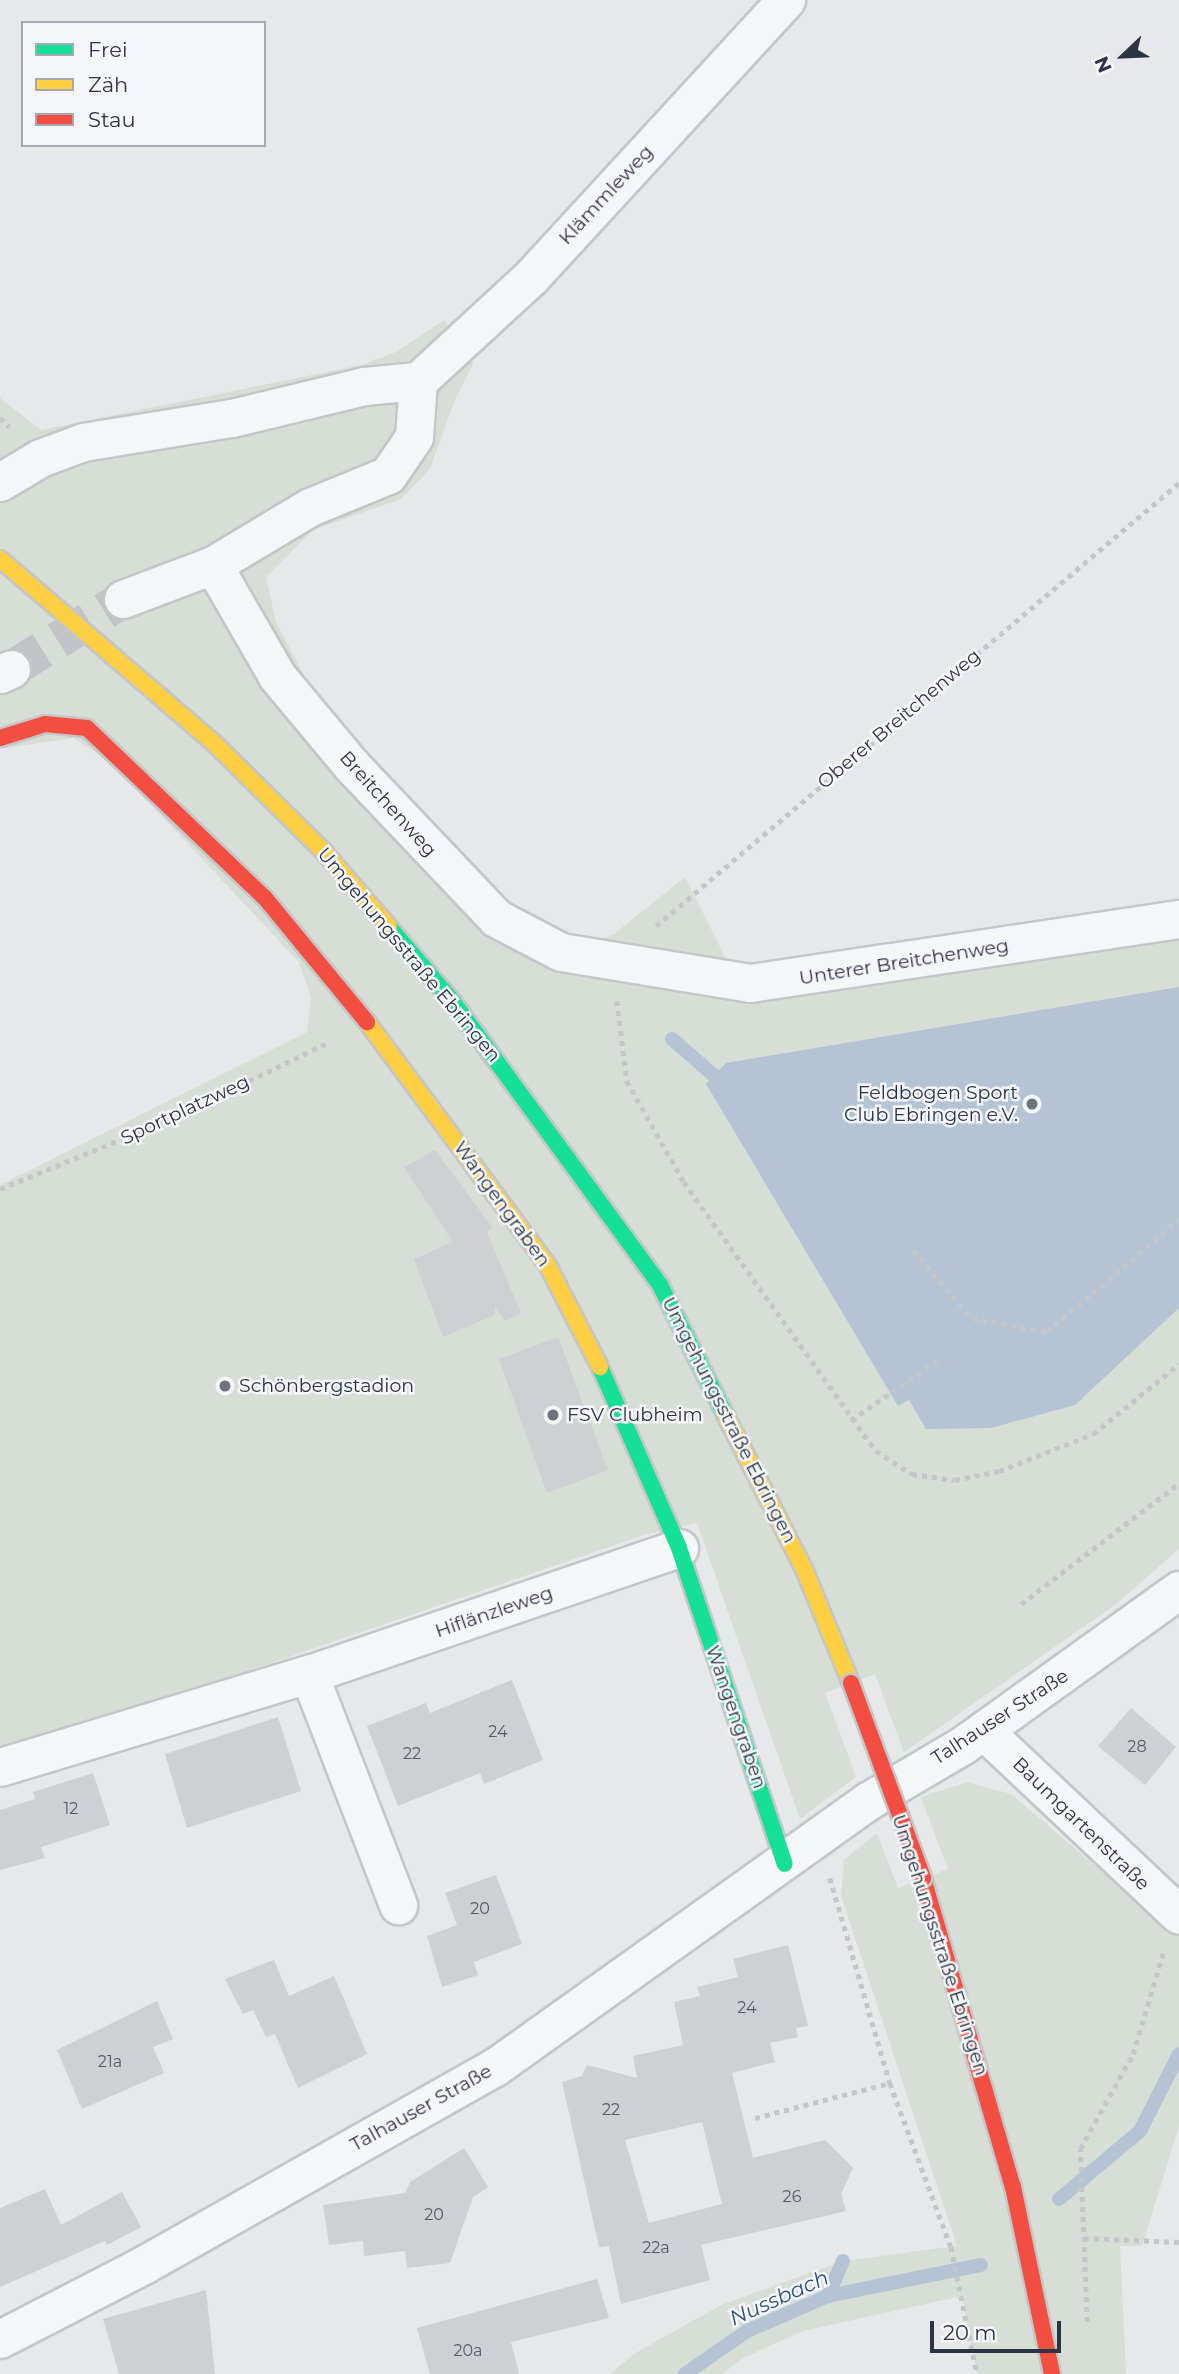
<!DOCTYPE html>
<meta charset="utf-8">
<style>
body{margin:0}
#map{position:relative;width:1179px;height:2374px;overflow:hidden;background:#e6e8ea;font-family:Montserrat,sans-serif}
div>[style]{position:absolute}
.green>*{inset:0;background:#d6ded6}
.water>*{inset:0;background:#b4c4d5}
.stream>*{height:14px;margin:-7px;padding:0 7px;transform-origin:7px;border-radius:7px;background:#b4c4d5}
.building>*{inset:0;background:#ced0d3}
.street-tunnel>*{height:37px;margin-top:-18.5px;transform-origin:0;background:repeating-linear-gradient(90deg,#c1c4c9 0 37px,transparent 0 55px)}
.path>*{height:4.5px;margin-top:-2.25px;transform-origin:0;background:repeating-linear-gradient(90deg,#c5c6ca 0 5px,transparent 0 10px)}
.roads{filter:drop-shadow(2px 0 #c4c6c8) drop-shadow(-2px 0 #c4c6c8) drop-shadow(0 2px #c4c6c8) drop-shadow(0 -2px #c4c6c8)}
.street>*{height:37px;margin:-18.5px;padding:0 18.5px;transform-origin:18.5px;border-radius:18.5px;background:#f5f6f7}
.fast>*{height:16px;margin:-8px;padding:0 8px;transform-origin:8px;border-radius:8px;background:#16e098}
.slow>*{height:16px;margin:-8px;padding:0 8px;transform-origin:8px;border-radius:8px;background:#ffcf43}
.jam>*{height:16px;margin:-8px;padding:0 8px;transform-origin:8px;border-radius:8px;background:#f24e42}
.bridges{filter:drop-shadow(2px 0 #c4c6c8) drop-shadow(-2px 0 #c4c6c8) drop-shadow(0 2px #c4c6c8) drop-shadow(0 -2px #c4c6c8)}
.jam-bridge>*{height:16px;margin:-8px;padding:0 8px;transform-origin:8px;border-radius:8px;background:#f24e42}
.dots>*{width:19px;height:19px;translate:-50% -50%;box-sizing:border-box;border:4px solid #f4f6f9;border-radius:50%}
span{translate:-50% -50%;white-space:nowrap;text-align:center;line-height:1.15;-webkit-text-stroke:5px #f4f6f9;paint-order:stroke}
.number-label{font-size:16px;color:#545c69}
.number-label span{-webkit-text-stroke-width:0}
.street-label{font-size:19px;color:#2b3445}
.poi-label{font-size:19px;color:#2b3445}
.right{translate:-100% -50%;text-align:right}
.left{translate:0 -50%;text-align:left}
.water-label{font-size:21px;color:#34527a;font-style:italic}
.legend{position:absolute;left:21px;top:21px;width:245px;height:126px;box-sizing:border-box;background:#f4f6f9;border:2px solid #a4a8b1;margin:0;padding:9px 12px;list-style:none;font-size:21px;color:#2b3445}
.legend li{display:flex;align-items:center;gap:14px;height:35px}
.legend b{width:35px;border:2px solid #a4a8b1}
.north{position:absolute;left:1088px;top:21px;width:70px;height:70px;-webkit-text-stroke:5px #f4f6f9;paint-order:stroke;rotate:247deg;font-size:19px;font-weight:700;line-height:28px;text-align:center;color:#2b3445}
.north::after{content:'';display:block;margin:auto;width:24px;height:32px;background:#2b3445;clip-path:polygon(50% 0,100% 100%,50% 72%,0 100%)}
.scale{position:absolute;left:930px;top:2321px;width:131px;height:32px;box-sizing:border-box;border:4px solid #2b3445;border-top:0;padding-left:9px;font-size:21px;line-height:24px;white-space:nowrap;color:#2b3445;-webkit-text-stroke:5px #f4f6f9;paint-order:stroke}
</style>
<div id="map">
<div class="green">
<div style="clip-path:polygon(444px 320px,473px 364px,454px 402px,430px 469px,401px 499px,313px 530px,266px 577px,276px 622px,316px 699px,450px 853px,511px 905px,558px 931px,592px 942px,614px 934px,685px 877px,732px 971px,1179px 902px,1179px 1549px,1115px 1605px,904px 1752px,875px 1674px,825px 1693px,856px 1777px,800px 1819px,697px 1523px,644px 1535px,108px 1719px,0 1749px,0 1185px,307px 1032px,311px 997px,299px 962px,111px 762px,73px 738px,0 749px,0 398px,41px 430px,362px 365px,396px 352px)"></div>
<div style="clip-path:polygon(967px 1782px,1011px 1794px,1179px 1937px,1179px 2126px,1142px 2246px,1120px 2246px,1126px 2374px,977px 2374px,962px 2296px,803px 2331px,745px 2357px,722px 2374px,610px 2374px,634px 2354px,721px 2305px,843px 2261px,957px 2246px,841px 1896px,844px 1860px,877px 1833px,898px 1888px,948px 1869px,921px 1797px)"></div>
</div>
<div class="water">
<div style="clip-path:polygon(1179px 987px,1179px 1308px,1075px 1405px,991px 1428px,926px 1429px,909px 1400px,898px 1406px,706px 1084px,726px 1063px)"></div>
</div>
<div class="stream">
<div style="left:672px;top:1039px;width:72px;rotate:41deg"></div>
<div style="left:1059px;top:2199px;width:106px;rotate:-40deg"></div>
<div style="left:1140px;top:2131px;width:86px;rotate:-63.1deg"></div>
<div style="left:828px;top:2296px;width:38px;rotate:-67deg"></div>
<div style="left:685px;top:2374px;width:75px;rotate:-34.7deg"></div>
<div style="left:747px;top:2331px;width:88px;rotate:-23.4deg"></div>
<div style="left:828px;top:2296px;width:156px;rotate:-11.5deg"></div>
</div>
<div class="building">
<div style="clip-path:polygon(435px 1150px,492px 1227px,487px 1233px,521px 1313px,505px 1321px,495px 1307px,495px 1315px,443px 1337px,414px 1259px,453px 1242px,404px 1167px)"></div>
<div style="clip-path:polygon(558px 1337px,608px 1470px,547px 1493px,499px 1359px)"></div>
<div style="clip-path:polygon(512px 1680px,543px 1760px,484px 1784px,480px 1773px,398px 1806px,367px 1726px,426px 1703px,430px 1713px)"></div>
<div style="clip-path:polygon(1131px 1708px,1176px 1747px,1145px 1785px,1098px 1746px)"></div>
<div style="clip-path:polygon(278px 1717px,301px 1791px,187px 1828px,165px 1754px)"></div>
<div style="clip-path:polygon(93px 1773px,110px 1825px,41px 1847px,45px 1858px,0 1870px,0 1810px,35px 1799px,33px 1792px)"></div>
<div style="clip-path:polygon(496px 1875px,522px 1944px,474px 1962px,478px 1975px,442px 1987px,427px 1936px,457px 1925px,445px 1893px)"></div>
<div style="clip-path:polygon(evenodd,788px 1945px,808px 2026px,796px 2028px,798px 2037px,770px 2043px,775px 2062px,732px 2073px,753px 2158px,825px 2140px,853px 2168px,841px 2194px,846px 2211px,701px 2245px,710px 2280px,621px 2304px,609px 2246px,599px 2247px,562px 2082px,582px 2076px,587px 2065px,637px 2078px,633px 2056px,683px 2045px,674px 2002px,700px 1996px,697px 1987px,738px 1977px,733px 1959px,788px 1945px,702px 2122px,722px 2204px,649px 2223px,625px 2140px,702px 2122px)"></div>
<div style="clip-path:polygon(274px 1960px,289px 1996px,334px 1976px,367px 2054px,298px 2088px,275px 2034px,266px 2037px,253px 2010px,243px 2014px,225px 1979px)"></div>
<div style="clip-path:polygon(157px 2001px,173px 2039px,153px 2047px,164px 2073px,82px 2109px,57px 2050px)"></div>
<div style="clip-path:polygon(464px 2148px,488px 2187px,473px 2197px,450px 2263px,407px 2268px,405px 2251px,364px 2256px,363px 2241px,329px 2245px,323px 2205px,405px 2193px,410px 2182px)"></div>
<div style="clip-path:polygon(45px 2189px,61px 2225px,122px 2192px,141px 2227px,107px 2245px,105px 2241px,0 2287px,0 2208px)"></div>
<div style="clip-path:polygon(597px 2279px,609px 2318px,511px 2342px,519px 2374px,430px 2374px,417px 2328px)"></div>
<div style="clip-path:polygon(206px 2290px,215px 2374px,119px 2374px,103px 2319px)"></div>
</div>
<div class="street-tunnel">
<div style="left:11px;top:669px;width:132px;rotate:-32deg"></div>
</div>
<div class="path">
<div style="left:0;top:418px;width:13px;rotate:42deg"></div>
<div style="left:656px;top:926px;width:685px;rotate:-40.27deg"></div>
<div style="left:617px;top:1001px;width:81px;rotate:82.9deg"></div>
<div style="left:627px;top:1081px;width:116px;rotate:60.6deg"></div>
<div style="left:684px;top:1182px;width:330px;rotate:54.5deg"></div>
<div style="left:876px;top:1451px;width:43px;rotate:32.6deg"></div>
<div style="left:912px;top:1474px;width:43px;rotate:7.9deg"></div>
<div style="left:955px;top:1480px;width:45px;rotate:-11.6deg"></div>
<div style="left:999px;top:1471px;width:101px;rotate:-21.5deg"></div>
<div style="left:1093px;top:1434px;width:111px;rotate:-39.1deg"></div>
<div style="left:0;top:1189px;width:182px;rotate:-22.3deg"></div>
<div style="left:168px;top:1120px;width:179px;rotate:-25.8deg"></div>
<div style="left:913px;top:1251px;width:89px;rotate:48.6deg"></div>
<div style="left:972px;top:1318px;width:76px;rotate:10.6deg"></div>
<div style="left:1047px;top:1332px;width:174px;rotate:-40.6deg"></div>
<div style="left:851px;top:1420px;width:104px;rotate:-34.5deg"></div>
<div style="left:1021px;top:1604px;width:199px;rotate:-37.4deg"></div>
<div style="left:830px;top:1878px;width:214px;rotate:73.7deg"></div>
<div style="left:890px;top:2083px;width:175px;rotate:69.6deg"></div>
<div style="left:951px;top:2247px;width:130px;rotate:78.4deg"></div>
<div style="left:755px;top:2118px;width:139px;rotate:-14.5deg"></div>
<div style="left:1084px;top:2238px;width:95px;rotate:2.4deg"></div>
<div style="left:1087px;top:2322px;width:173px;rotate:-92.3deg"></div>
<div style="left:1080px;top:2149px;width:109px;rotate:-60.8deg"></div>
<div style="left:1133px;top:2054px;width:105px;rotate:-73.5deg"></div>
</div>
<div class="roads">
<div class="street">
<div style="left:0;top:482px;width:47px;rotate:-31deg"></div>
<div style="left:40px;top:458px;width:46px;rotate:-20.4deg"></div>
<div style="left:83px;top:442px;width:151px;rotate:-9.2deg"></div>
<div style="left:232px;top:418px;width:136px;rotate:-13.6deg"></div>
<div style="left:364px;top:386px;width:54px;rotate:-5.3deg"></div>
<div style="left:213px;top:565px;width:128px;rotate:60deg"></div>
<div style="left:277px;top:676px;width:117px;rotate:50.2deg"></div>
<div style="left:352px;top:766px;width:209px;rotate:46.5deg"></div>
<div style="left:496px;top:918px;width:73px;rotate:27.6deg"></div>
<div style="left:561px;top:952px;width:192px;rotate:9.3deg"></div>
<div style="left:750px;top:983px;width:434px;rotate:-8.5deg"></div>
<div style="left:123px;top:599px;width:96px;rotate:-20.7deg"></div>
<div style="left:213px;top:565px;width:113px;rotate:-30.9deg"></div>
<div style="left:310px;top:507px;width:84px;rotate:-22.3deg"></div>
<div style="left:388px;top:475px;width:46px;rotate:-55.6deg"></div>
<div style="left:414px;top:437px;width:56px;rotate:-85.9deg"></div>
<div style="left:418px;top:381px;width:154px;rotate:-42.6deg"></div>
<div style="left:531px;top:277px;width:377px;rotate:-47.4deg"></div>
<div style="left:0;top:674px;width:12px;rotate:-24deg"></div>
<div style="left:309px;top:1674px;width:248px;rotate:68.9deg"></div>
<div style="left:984px;top:1731px;width:268px;rotate:43.3deg"></div>
<div style="left:0;top:1767px;width:323px;rotate:-16.8deg"></div>
<div style="left:309px;top:1674px;width:391px;rotate:-18.8deg"></div>
<div style="left:0;top:2339px;width:163px;rotate:-27.3deg"></div>
<div style="left:145px;top:2264px;width:402px;rotate:-29.4deg"></div>
<div style="left:495px;top:2067px;width:458px;rotate:-35.5deg"></div>
<div style="left:868px;top:1801px;width:110px;rotate:-30.5deg"></div>
<div style="left:963px;top:1745px;width:266px;rotate:-35.7deg"></div>
</div>
<div class="fast">
<div style="left:389px;top:927px;width:99px;rotate:49.5deg"></div>
<div style="left:453px;top:1002px;width:351px;rotate:53.8deg"></div>
<div style="left:660px;top:1285px;width:144px;rotate:63.3deg"></div>
<div style="left:600px;top:1367px;width:197px;rotate:66.4deg"></div>
<div style="left:679px;top:1548px;width:333px;rotate:71.5deg"></div>
</div>
<div class="slow">
<div style="left:0;top:559px;width:282px;rotate:40.7deg"></div>
<div style="left:214px;top:743px;width:155px;rotate:44.7deg"></div>
<div style="left:324px;top:852px;width:99px;rotate:49.1deg"></div>
<div style="left:367px;top:1022px;width:304px;rotate:53.4deg"></div>
<div style="left:548px;top:1266px;width:114px;rotate:62.8deg"></div>
<div style="left:725px;top:1414px;width:174px;rotate:63deg"></div>
<div style="left:804px;top:1569px;width:123px;rotate:67.6deg"></div>
</div>
<div class="jam">
<div style="left:0;top:738px;width:47px;rotate:-17.3deg"></div>
<div style="left:45px;top:724px;width:42px;rotate:5.4deg"></div>
<div style="left:87px;top:728px;width:246px;rotate:43.7deg"></div>
<div style="left:265px;top:898px;width:161px;rotate:50.6deg"></div>
<div style="left:923px;top:1878px;width:322px;rotate:73.8deg"></div>
<div style="left:1013px;top:2187px;width:191px;rotate:78.2deg"></div>
</div>
</div>
<div class="bridges">
<div class="jam-bridge">
<div style="left:851px;top:1683px;width:208px;rotate:69.7deg"></div>
</div>
</div>
<div class="dots">
<div style="left:1032px;top:1104px;background:#6c737f"></div>
<div style="left:225px;top:1386px;background:#6c737f"></div>
<div style="left:553px;top:1415px;background:#6c737f"></div>
</div>
<div class="number-label">
<span style="left:498px;top:1732px">24</span>
<span style="left:1137px;top:1747px">28</span>
<span style="left:412px;top:1754px">22</span>
<span style="left:71px;top:1809px">12</span>
<span style="left:480px;top:1909px">20</span>
<span style="left:747px;top:2008px">24</span>
<span style="left:110px;top:2062px">21a</span>
<span style="left:611px;top:2110px">22</span>
<span style="left:792px;top:2197px">26</span>
<span style="left:434px;top:2215px">20</span>
<span style="left:656px;top:2248px">22a</span>
<span style="left:468px;top:2351px">20a</span>
</div>
<div class="street-label">
<span style="left:606px;top:195px;rotate:-47deg">Klämmleweg</span>
<span style="left:899px;top:719px;rotate:-40deg">Oberer Breitchenweg</span>
<span style="left:388px;top:804px;rotate:48deg">Breitchenweg</span>
<span style="left:409px;top:955px;rotate:50deg">Umgehungsstraße Ebringen</span>
<span style="left:904px;top:962px;rotate:-9deg">Unterer Breitchenweg</span>
<span style="left:185px;top:1110px;rotate:-25deg">Sportplatzweg</span>
<span style="left:502px;top:1204px;rotate:54deg">Wangengraben</span>
<span style="left:729px;top:1420px;rotate:63deg">Umgehungsstraße Ebringen</span>
<span style="left:494px;top:1612px;rotate:-19deg">Hiflänzleweg</span>
<span style="left:736px;top:1717px;rotate:71deg">Wangengraben</span>
<span style="left:1000px;top:1717px;rotate:-33deg">Talhauser Straße</span>
<span style="left:1081px;top:1824px;rotate:44deg">Baumgartenstraße</span>
<span style="left:940px;top:1945px;rotate:72deg">Umgehungsstraße Ebringen</span>
<span style="left:421px;top:2108px;rotate:-29deg">Talhauser Straße</span>
</div>
<div class="poi-label">
<span class="right" style="left:1018px;top:1104px">Feldbogen Sport<br>Club Ebringen e.V.</span>
<span class="left" style="left:239px;top:1386px">Schönbergstadion</span>
<span class="left" style="left:567px;top:1415px">FSV Clubheim</span>
</div>
<div class="water-label">
<span style="left:779px;top:2298px;rotate:-24deg">Nussbach</span>
</div>
<ul class="legend">
<li><b style="height:9px;background:#16e098"></b>Frei</li>
<li><b style="height:9px;background:#ffcf43"></b>Zäh</li>
<li><b style="height:9px;background:#f24e42"></b>Stau</li>
</ul>
<div class="north">N</div>
<div class="scale">20 m</div>
</div>
